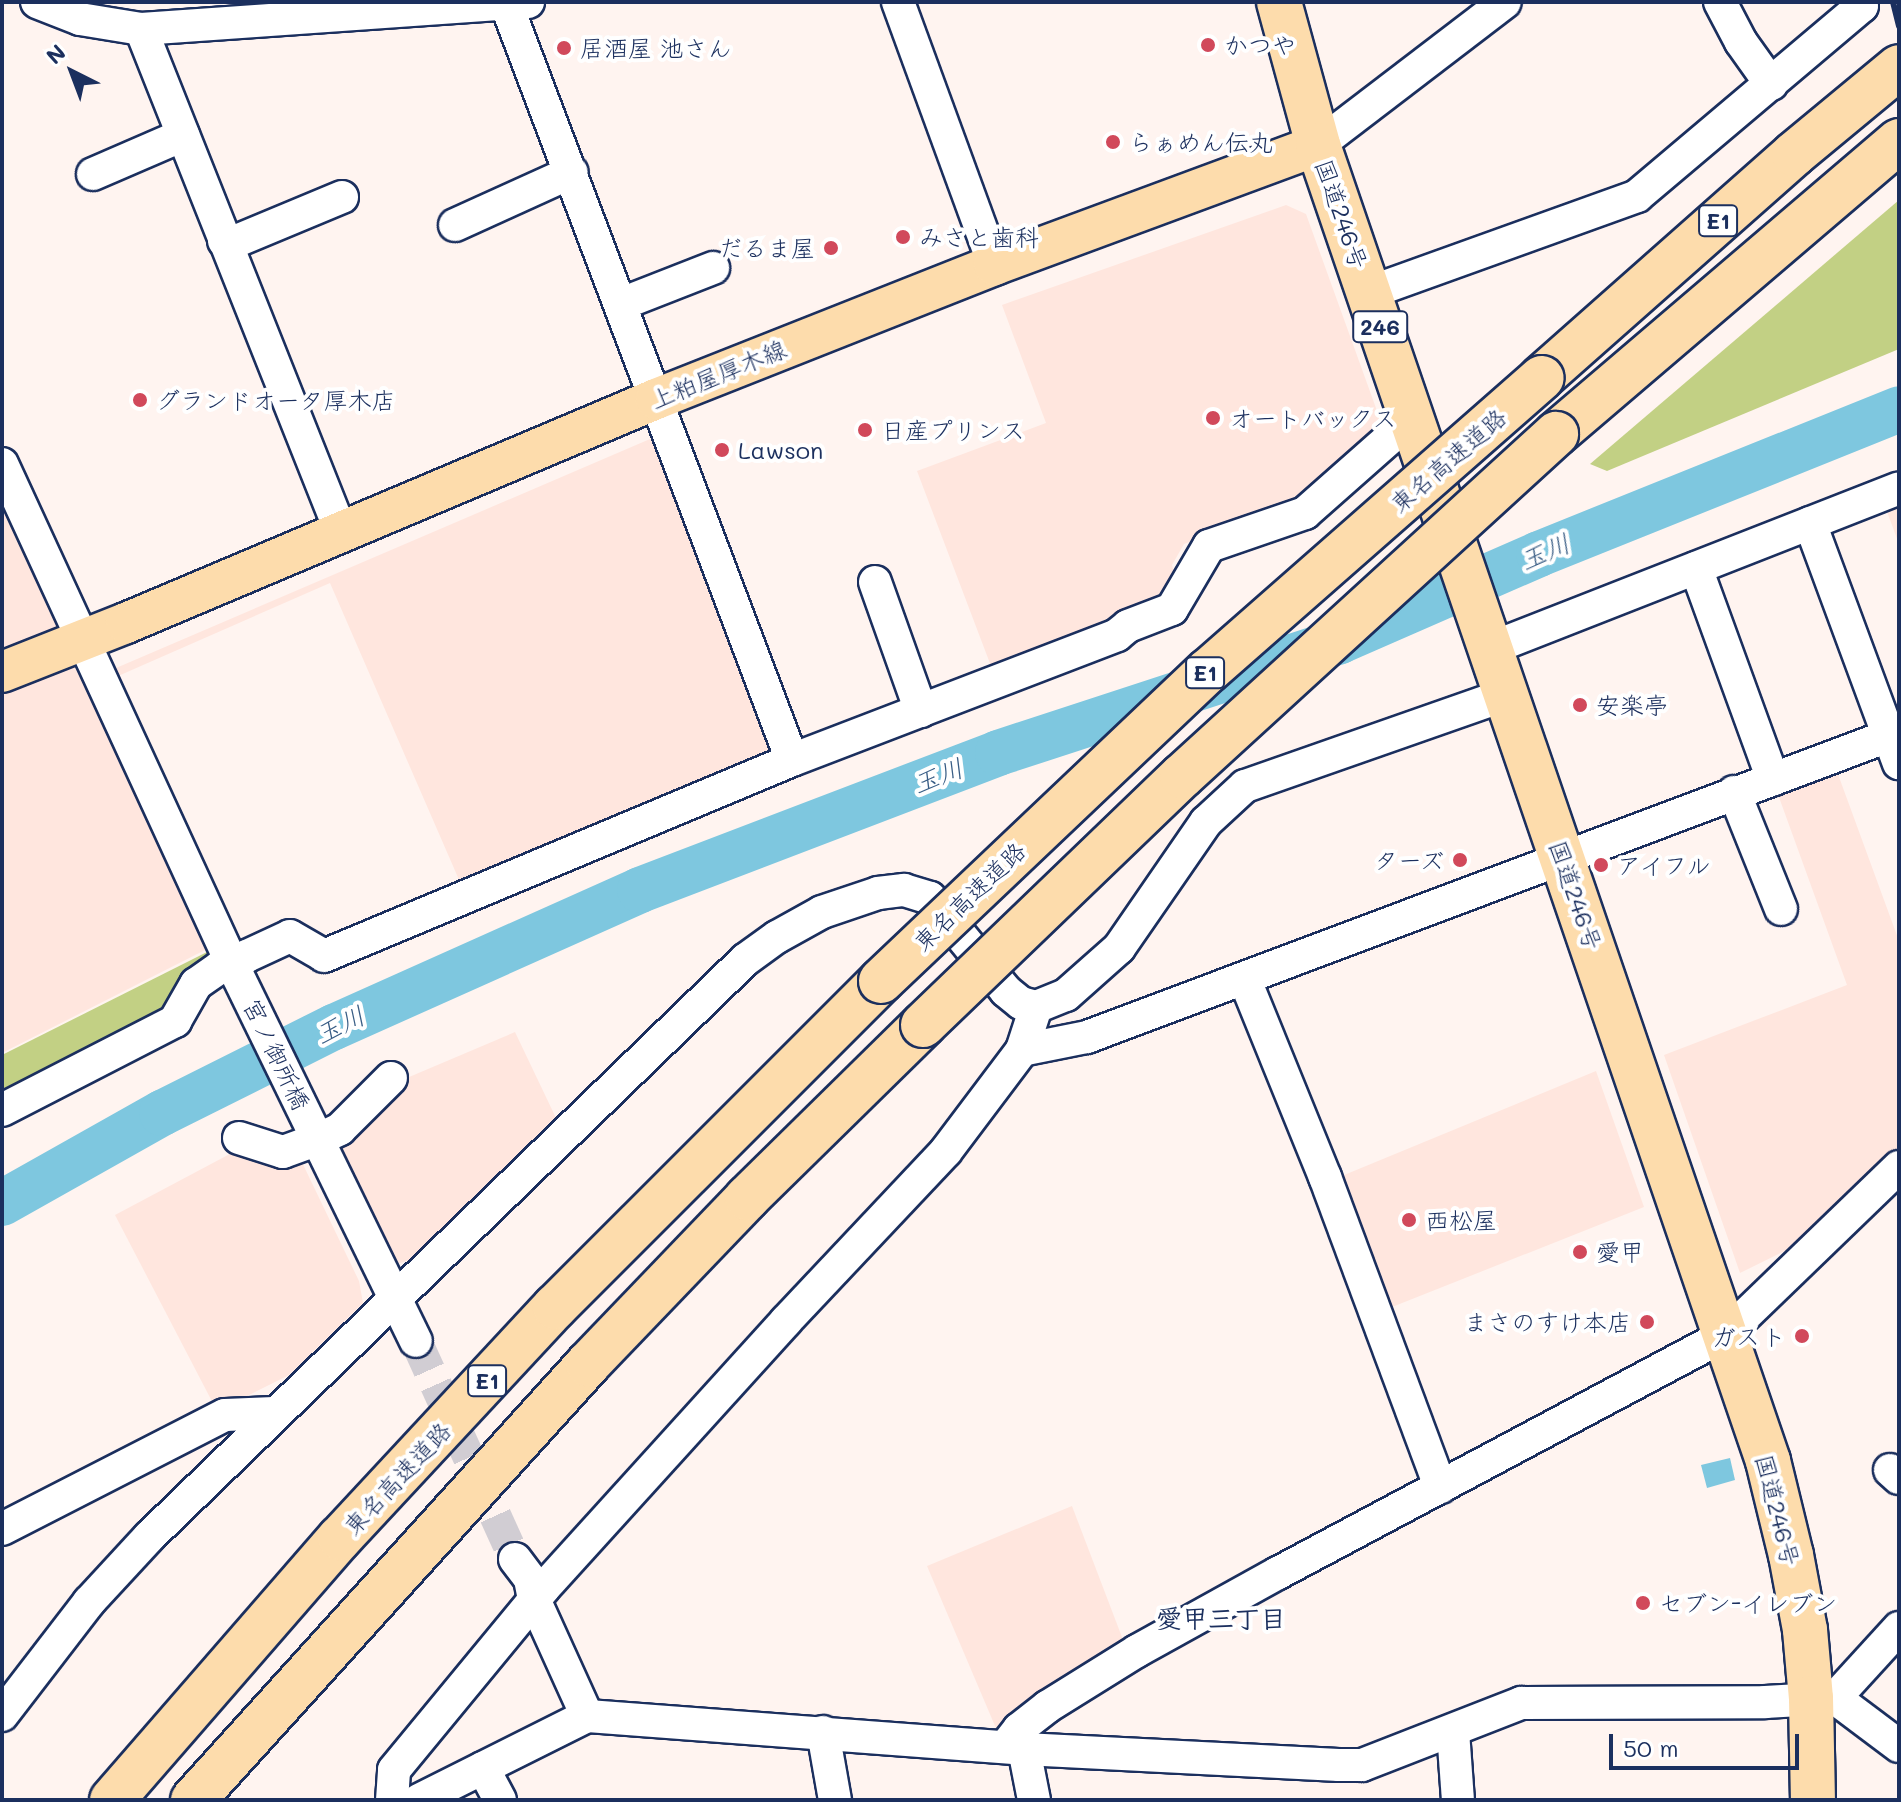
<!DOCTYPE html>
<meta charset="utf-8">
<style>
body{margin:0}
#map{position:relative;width:1901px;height:1802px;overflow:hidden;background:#fff4f0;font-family:Mali,"Klee One",sans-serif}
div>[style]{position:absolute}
.built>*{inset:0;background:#ffe6de}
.green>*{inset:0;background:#c2d084}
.water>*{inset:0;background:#7ec7df}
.river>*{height:46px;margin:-23px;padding:0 23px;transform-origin:23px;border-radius:23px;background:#7ec7df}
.minor-tunnel>*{height:32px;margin-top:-16px;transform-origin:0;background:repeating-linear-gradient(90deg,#d1cdd3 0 32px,transparent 0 48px)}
.roads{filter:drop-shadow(2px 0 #1b2f5e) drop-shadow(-2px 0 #1b2f5e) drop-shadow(0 2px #1b2f5e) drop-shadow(0 -2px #1b2f5e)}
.minor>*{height:32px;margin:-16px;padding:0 16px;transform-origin:16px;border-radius:16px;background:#fff}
.major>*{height:40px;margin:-20px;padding:0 20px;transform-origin:20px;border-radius:20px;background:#fddcac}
.highway>*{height:44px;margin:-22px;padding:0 22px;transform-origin:22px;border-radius:22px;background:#fddcac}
.rail>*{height:6px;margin:-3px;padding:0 3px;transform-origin:3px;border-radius:3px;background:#1b2f5e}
.bridges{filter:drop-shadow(2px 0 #1b2f5e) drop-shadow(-2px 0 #1b2f5e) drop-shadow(0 2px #1b2f5e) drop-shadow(0 -2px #1b2f5e)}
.highway-bridge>*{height:44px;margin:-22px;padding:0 22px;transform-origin:22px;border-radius:22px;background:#fddcac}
.dots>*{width:22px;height:22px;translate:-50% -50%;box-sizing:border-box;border:4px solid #fff;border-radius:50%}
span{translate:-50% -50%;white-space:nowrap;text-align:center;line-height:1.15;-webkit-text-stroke:8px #fff;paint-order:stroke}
.shield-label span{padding:2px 6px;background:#fff;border:2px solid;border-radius:6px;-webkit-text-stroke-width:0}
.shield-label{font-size:22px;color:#1b2f5e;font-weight:700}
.poi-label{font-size:24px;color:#1b2f5e}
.left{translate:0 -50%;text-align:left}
.right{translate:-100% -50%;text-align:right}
.street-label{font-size:24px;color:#1b2f5e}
.water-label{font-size:26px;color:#395d85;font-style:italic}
.neighbourhood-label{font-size:26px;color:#1b2f5e;font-weight:700}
.frame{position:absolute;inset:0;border:4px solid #1b2f5e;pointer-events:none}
.north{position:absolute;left:32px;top:32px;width:80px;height:80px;-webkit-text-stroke:6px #fff;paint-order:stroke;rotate:318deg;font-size:22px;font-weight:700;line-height:32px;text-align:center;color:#1b2f5e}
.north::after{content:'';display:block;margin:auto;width:28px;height:36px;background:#1b2f5e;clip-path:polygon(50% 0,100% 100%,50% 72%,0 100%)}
.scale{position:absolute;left:1609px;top:1734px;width:190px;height:36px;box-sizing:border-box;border:4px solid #1b2f5e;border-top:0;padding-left:10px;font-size:24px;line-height:28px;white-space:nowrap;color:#1b2f5e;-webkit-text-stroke:6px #fff;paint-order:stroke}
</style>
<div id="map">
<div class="built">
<div style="clip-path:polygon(1286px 205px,1306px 214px,1381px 422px,1378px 434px,1304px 499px,1184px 544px,1172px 565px,1176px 580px,1168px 598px,994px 674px,917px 471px,1046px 423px,1002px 305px)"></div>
<div style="clip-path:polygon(664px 433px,780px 751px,463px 889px,330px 583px,93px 687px,209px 948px,2px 1053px,2px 499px,88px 680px)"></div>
<div style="clip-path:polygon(1899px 495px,1899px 544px,1883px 501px)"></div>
<div style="clip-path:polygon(1835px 766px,1899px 941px,1899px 1151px,1799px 1244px,1740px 1273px,1664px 1055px,1847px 985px,1776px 789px)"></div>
<div style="clip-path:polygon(515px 1032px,556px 1118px,410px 1260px,400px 1263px,389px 1259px,333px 1137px,395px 1083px)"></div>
<div style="clip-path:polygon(1596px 1071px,1644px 1207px,1382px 1311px,1332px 1180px)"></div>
<div style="clip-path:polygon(243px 1147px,298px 1154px,359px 1281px,363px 1303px,289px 1375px,217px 1411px,115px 1215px)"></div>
<div style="clip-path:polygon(1072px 1506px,1125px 1645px,998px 1733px,927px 1566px)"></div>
</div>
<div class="green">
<div style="clip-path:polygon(1899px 200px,1899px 349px,1607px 471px,1590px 464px)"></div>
<div style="clip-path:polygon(211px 950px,217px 965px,178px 1010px,2px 1097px,2px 1055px)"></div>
</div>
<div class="water">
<div style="clip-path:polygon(1730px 1458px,1735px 1480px,1707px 1488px,1701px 1465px)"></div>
</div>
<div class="river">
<div style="left:2px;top:1203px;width:184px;rotate:-29.4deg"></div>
<div style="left:162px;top:1113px;width:192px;rotate:-26.6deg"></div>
<div style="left:334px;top:1027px;width:335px;rotate:-24.1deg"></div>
<div style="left:640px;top:890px;width:383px;rotate:-20.9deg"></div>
<div style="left:998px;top:753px;width:360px;rotate:-18.1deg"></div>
<div style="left:1340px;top:641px;width:217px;rotate:-23.6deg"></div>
<div style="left:1539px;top:554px;width:388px;rotate:-21.9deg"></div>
</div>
<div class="minor-tunnel">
<div style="left:416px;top:1341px;width:239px;rotate:65.6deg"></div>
</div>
<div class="roads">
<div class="minor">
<div style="left:37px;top:2px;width:46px;rotate:21.6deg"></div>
<div style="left:80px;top:19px;width:62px;rotate:9.3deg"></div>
<div style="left:141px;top:29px;width:388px;rotate:-4deg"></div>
<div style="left:898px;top:2px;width:280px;rotate:69.9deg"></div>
<div style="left:1720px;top:2px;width:45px;rotate:62.3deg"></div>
<div style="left:1741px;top:42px;width:52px;rotate:54.5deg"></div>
<div style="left:141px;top:29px;width:541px;rotate:68.32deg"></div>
<div style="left:1318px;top:145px;width:235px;rotate:-37.4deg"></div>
<div style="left:93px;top:174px;width:98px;rotate:-23.4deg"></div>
<div style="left:455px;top:225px;width:128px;rotate:-24.4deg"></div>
<div style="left:224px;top:241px;width:10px;rotate:6deg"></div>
<div style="left:234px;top:242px;width:117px;rotate:-22.6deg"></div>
<div style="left:1368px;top:293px;width:286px;rotate:-19.8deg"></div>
<div style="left:1637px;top:196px;width:294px;rotate:-40.2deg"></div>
<div style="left:1862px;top:6px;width:4px;rotate:-104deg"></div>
<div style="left:621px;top:304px;width:99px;rotate:-21.4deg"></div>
<div style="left:2px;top:464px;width:553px;rotate:65.29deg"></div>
<div style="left:233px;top:966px;width:417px;rotate:64deg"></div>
<div style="left:1810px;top:523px;width:256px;rotate:69.7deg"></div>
<div style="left:1696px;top:568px;width:225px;rotate:70deg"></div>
<div style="left:875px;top:582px;width:137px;rotate:70.4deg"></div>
<div style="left:1489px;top:649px;width:440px;rotate:-21.4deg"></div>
<div style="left:792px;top:760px;width:348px;rotate:-21deg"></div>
<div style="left:1117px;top:635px;width:14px;rotate:-39deg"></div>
<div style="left:1128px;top:626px;width:47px;rotate:-21.1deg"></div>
<div style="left:1172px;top:609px;width:73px;rotate:-59.6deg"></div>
<div style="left:1209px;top:546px;width:102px;rotate:-19deg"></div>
<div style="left:1305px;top:513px;width:128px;rotate:-41.5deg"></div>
<div style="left:1401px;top:428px;width:27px;rotate:-84deg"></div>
<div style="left:1734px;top:792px;width:126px;rotate:68.1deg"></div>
<div style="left:1245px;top:980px;width:213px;rotate:67.9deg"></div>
<div style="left:1325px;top:1177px;width:331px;rotate:69.6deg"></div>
<div style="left:1022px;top:1050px;width:66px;rotate:-11.3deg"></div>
<div style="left:1087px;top:1037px;width:867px;rotate:-20.59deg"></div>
<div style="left:2px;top:1110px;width:195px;rotate:-27.2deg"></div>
<div style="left:175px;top:1021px;width:43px;rotate:-60.4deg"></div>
<div style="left:196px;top:984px;width:29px;rotate:-35deg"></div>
<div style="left:220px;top:967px;width:13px;rotate:-4deg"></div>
<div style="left:233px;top:966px;width:17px;rotate:-36deg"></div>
<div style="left:247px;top:956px;width:47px;rotate:-24.9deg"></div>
<div style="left:290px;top:936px;width:39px;rotate:30deg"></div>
<div style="left:324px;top:956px;width:507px;rotate:-22.72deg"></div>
<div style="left:792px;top:760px;width:806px;rotate:-110.71deg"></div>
<div style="left:239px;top:1138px;width:46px;rotate:17.7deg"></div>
<div style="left:283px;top:1152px;width:38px;rotate:-20deg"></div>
<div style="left:319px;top:1139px;width:23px;rotate:-25deg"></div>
<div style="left:340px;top:1129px;width:72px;rotate:-45deg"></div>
<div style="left:1890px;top:1470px;width:12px;rotate:42deg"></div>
<div style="left:2px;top:1529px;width:250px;rotate:-27.1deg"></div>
<div style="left:225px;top:1415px;width:49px;rotate:-2.3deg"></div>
<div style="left:515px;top:1559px;width:25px;rotate:53deg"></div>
<div style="left:530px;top:1579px;width:20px;rotate:79deg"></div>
<div style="left:534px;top:1599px;width:128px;rotate:65.6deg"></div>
<div style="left:1835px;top:1698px;width:95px;rotate:-47.6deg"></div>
<div style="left:2px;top:1715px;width:143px;rotate:-52.4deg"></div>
<div style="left:89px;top:1602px;width:88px;rotate:-47.3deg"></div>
<div style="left:149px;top:1537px;width:830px;rotate:-44.07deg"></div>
<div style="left:745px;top:960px;width:39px;rotate:-36deg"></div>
<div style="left:777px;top:937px;width:51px;rotate:-29.1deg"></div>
<div style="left:822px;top:912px;width:59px;rotate:-18.7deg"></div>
<div style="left:878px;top:893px;width:26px;rotate:-7deg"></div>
<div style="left:904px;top:890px;width:27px;rotate:17deg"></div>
<div style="left:930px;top:898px;width:120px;rotate:50.7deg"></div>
<div style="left:1006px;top:991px;width:19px;rotate:39deg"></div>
<div style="left:1021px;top:1003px;width:16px;rotate:15deg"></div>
<div style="left:1036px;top:1007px;width:32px;rotate:-22deg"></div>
<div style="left:1066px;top:995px;width:71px;rotate:-41.6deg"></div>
<div style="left:1119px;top:948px;width:153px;rotate:-55.4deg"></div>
<div style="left:1206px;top:822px;width:53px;rotate:-42.7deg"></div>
<div style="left:1245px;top:786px;width:275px;rotate:-19.3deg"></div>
<div style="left:1453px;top:1731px;width:69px;rotate:85.9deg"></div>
<div style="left:823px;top:1732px;width:69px;rotate:80deg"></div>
<div style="left:1005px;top:1747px;width:23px;rotate:-52deg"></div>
<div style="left:1019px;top:1729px;width:36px;rotate:-38deg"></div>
<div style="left:1047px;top:1707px;width:106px;rotate:-31.9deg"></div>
<div style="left:1137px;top:1651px;width:161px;rotate:-29deg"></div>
<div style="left:1278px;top:1573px;width:506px;rotate:-28.03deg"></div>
<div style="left:1725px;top:1335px;width:242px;rotate:-44deg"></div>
<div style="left:1024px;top:1749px;width:52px;rotate:78.9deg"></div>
<div style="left:483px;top:1768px;width:36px;rotate:62deg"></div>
<div style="left:392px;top:1800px;width:30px;rotate:-86deg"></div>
<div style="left:394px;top:1770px;width:236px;rotate:-50.5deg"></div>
<div style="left:544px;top:1588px;width:360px;rotate:-47.8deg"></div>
<div style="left:786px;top:1321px;width:233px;rotate:-46.7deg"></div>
<div style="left:946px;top:1151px;width:126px;rotate:-53deg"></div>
<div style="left:1022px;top:1050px;width:45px;rotate:-72deg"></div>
<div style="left:419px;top:1800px;width:188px;rotate:-26.6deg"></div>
<div style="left:587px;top:1716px;width:438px;rotate:4.3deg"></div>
<div style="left:1024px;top:1749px;width:315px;rotate:2.9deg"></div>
<div style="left:1339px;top:1765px;width:23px"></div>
<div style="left:1362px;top:1765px;width:171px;rotate:-21.3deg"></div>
<div style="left:1521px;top:1703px;width:244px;rotate:-0.2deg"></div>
<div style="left:1765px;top:1702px;width:70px;rotate:-3.3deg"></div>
<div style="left:1835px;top:1698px;width:80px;rotate:36.9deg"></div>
</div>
<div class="major">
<div style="left:2px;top:672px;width:133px;rotate:-21.6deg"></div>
<div style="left:126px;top:623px;width:575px;rotate:-22.91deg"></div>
<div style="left:656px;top:399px;width:364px;rotate:-21.6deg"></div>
<div style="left:994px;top:265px;width:346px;rotate:-20.3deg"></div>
</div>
<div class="highway">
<div style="left:1279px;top:2px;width:148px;rotate:74.7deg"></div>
<div style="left:1318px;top:145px;width:1391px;rotate:71.12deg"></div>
<div style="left:1768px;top:1461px;width:97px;rotate:76.3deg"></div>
<div style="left:1791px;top:1555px;width:76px;rotate:79.4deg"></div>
<div style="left:1805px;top:1630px;width:68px;rotate:85deg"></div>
<div style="left:1811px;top:1698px;width:102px;rotate:88.9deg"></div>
<div style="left:1541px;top:378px;width:338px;rotate:-41.5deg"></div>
<div style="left:1794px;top:154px;width:136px;rotate:-39.6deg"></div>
<div style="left:1556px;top:434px;width:451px;rotate:-40.5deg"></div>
<div style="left:112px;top:1800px;width:347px;rotate:-49deg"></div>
<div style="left:340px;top:1538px;width:316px;rotate:-47.1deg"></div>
<div style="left:555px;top:1307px;width:461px;rotate:-45deg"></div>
<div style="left:193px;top:1800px;width:588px;rotate:-47.82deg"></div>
<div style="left:588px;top:1364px;width:230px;rotate:-46.2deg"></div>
<div style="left:747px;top:1198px;width:247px;rotate:-44.5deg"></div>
</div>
</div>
<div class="rail">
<div style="left:1893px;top:2px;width:25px;rotate:76deg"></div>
</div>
<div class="bridges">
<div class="highway-bridge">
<div style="left:881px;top:981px;width:451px;rotate:-43.5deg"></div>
<div style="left:1208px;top:671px;width:444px;rotate:-41.3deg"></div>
<div style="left:923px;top:1025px;width:359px;rotate:-43.9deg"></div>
<div style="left:1182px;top:776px;width:507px;rotate:-42.44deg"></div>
</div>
</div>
<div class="dots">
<div style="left:1208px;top:45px;background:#d1495b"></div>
<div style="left:564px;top:48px;background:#d1495b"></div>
<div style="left:1113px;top:142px;background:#d1495b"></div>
<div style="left:903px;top:237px;background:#d1495b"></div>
<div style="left:831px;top:248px;background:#d1495b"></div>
<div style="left:140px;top:400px;background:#d1495b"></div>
<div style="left:1213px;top:418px;background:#d1495b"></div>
<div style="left:865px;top:430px;background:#d1495b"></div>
<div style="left:722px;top:450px;background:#d1495b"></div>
<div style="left:1580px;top:705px;background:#d1495b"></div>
<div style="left:1460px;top:860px;background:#d1495b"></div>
<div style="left:1601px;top:865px;background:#d1495b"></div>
<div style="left:1409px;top:1220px;background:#d1495b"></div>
<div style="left:1580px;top:1252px;background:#d1495b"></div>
<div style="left:1647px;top:1322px;background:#d1495b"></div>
<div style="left:1802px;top:1336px;background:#d1495b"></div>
<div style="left:1643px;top:1603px;background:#d1495b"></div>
</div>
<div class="shield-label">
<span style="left:1718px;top:221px">E1</span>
<span style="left:1380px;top:327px">246</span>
<span style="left:1205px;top:673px">E1</span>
<span style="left:487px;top:1381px">E1</span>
</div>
<div class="poi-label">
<span class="left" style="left:1224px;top:45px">かつや</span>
<span class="left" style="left:580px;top:48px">居酒屋 池さん</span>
<span class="left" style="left:1129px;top:142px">らぁめん伝丸</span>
<span class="left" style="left:919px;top:237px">みさと歯科</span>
<span class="right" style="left:815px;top:248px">だるま屋</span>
<span class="left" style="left:156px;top:400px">グランドオータ厚木店</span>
<span class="left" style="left:1229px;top:418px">オートバックス</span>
<span class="left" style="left:881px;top:430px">日産プリンス</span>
<span class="left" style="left:738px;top:450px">Lawson</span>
<span class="left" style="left:1596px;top:705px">安楽亭</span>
<span class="right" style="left:1444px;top:860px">ターズ</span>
<span class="left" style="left:1617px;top:865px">アイフル</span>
<span class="left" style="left:1425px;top:1220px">西松屋</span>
<span class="left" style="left:1596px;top:1252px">愛甲</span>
<span class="right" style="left:1631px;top:1322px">まさのすけ本店</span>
<span class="right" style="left:1786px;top:1336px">ガスト</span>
<span class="left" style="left:1659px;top:1603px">セブン-イレブン</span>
</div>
<div class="street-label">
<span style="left:1342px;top:214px;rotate:71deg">国道246号</span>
<span style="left:718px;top:374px;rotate:-22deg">上粕屋厚木線</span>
<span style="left:1448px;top:460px;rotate:-41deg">東名高速道路</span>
<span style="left:1576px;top:895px;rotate:71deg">国道246号</span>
<span style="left:969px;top:896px;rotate:-44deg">東名高速道路</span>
<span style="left:277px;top:1054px;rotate:64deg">宮ノ御所橋</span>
<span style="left:397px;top:1478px;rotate:-47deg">東名高速道路</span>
<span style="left:1778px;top:1510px;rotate:76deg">国道246号</span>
</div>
<div class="water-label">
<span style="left:1545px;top:552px;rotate:-23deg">玉川</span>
<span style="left:938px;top:776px;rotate:-21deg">玉川</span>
<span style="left:340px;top:1025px;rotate:-26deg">玉川</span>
</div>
<div class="neighbourhood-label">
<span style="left:1221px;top:1619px">愛甲三丁目</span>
</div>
<div class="frame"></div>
<div class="north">N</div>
<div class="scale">50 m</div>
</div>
